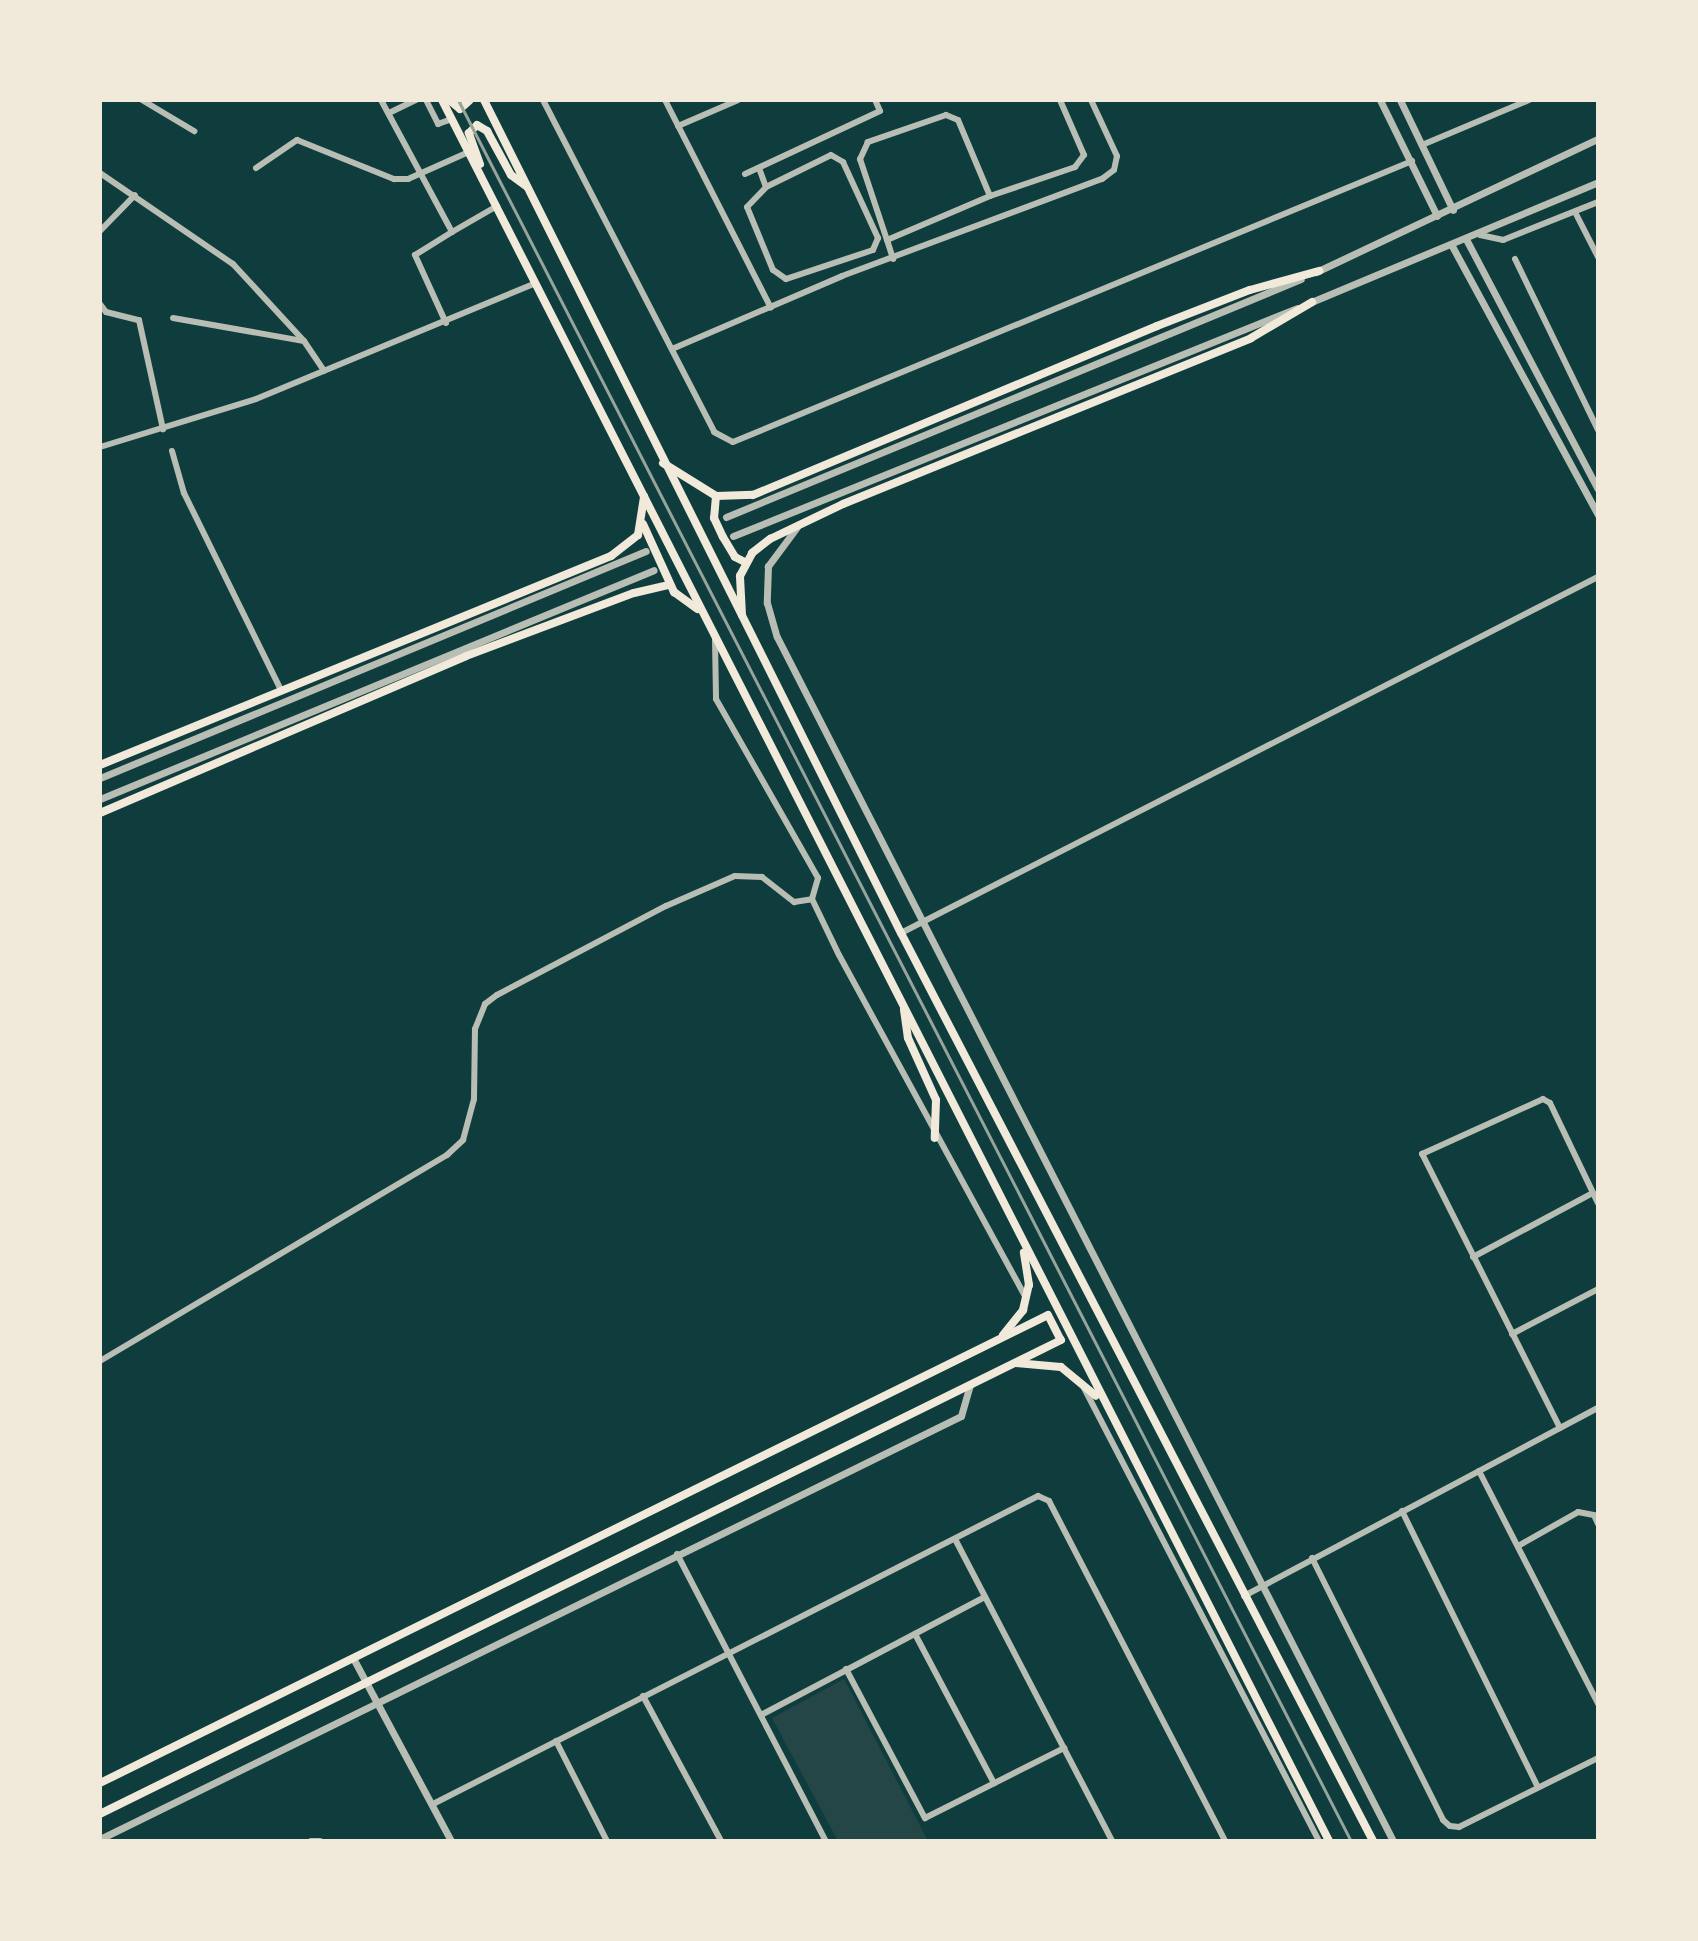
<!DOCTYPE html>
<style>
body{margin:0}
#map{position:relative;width:1698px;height:1941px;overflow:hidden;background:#0f3d3e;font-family:"Playfair Display",serif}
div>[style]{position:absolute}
.green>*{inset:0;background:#244646}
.minor>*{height:6px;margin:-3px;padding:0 3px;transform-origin:3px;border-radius:3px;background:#b8beb3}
.tertiary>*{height:7px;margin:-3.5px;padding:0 3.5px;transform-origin:3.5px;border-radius:3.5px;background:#b8beb3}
.secondary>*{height:8px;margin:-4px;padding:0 4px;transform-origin:4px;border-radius:4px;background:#f1e9da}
.rail>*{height:3px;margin:-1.5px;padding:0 1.5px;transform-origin:1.5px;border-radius:1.5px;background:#97a49c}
span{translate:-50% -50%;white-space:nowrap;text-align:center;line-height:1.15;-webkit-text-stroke:7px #f1e9da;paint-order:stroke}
.frame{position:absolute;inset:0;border:102px solid #f1e9da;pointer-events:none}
</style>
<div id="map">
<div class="green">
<div style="clip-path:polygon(844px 1679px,928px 1841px,838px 1841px,772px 1718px)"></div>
</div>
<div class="minor">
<div style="left:142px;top:100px;width:61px;rotate:30.8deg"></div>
<div style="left:381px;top:100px;width:150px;rotate:61.7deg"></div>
<div style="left:452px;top:232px;width:52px;rotate:-30deg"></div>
<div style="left:426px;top:100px;width:27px;rotate:63deg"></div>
<div style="left:438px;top:124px;width:15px;rotate:-20deg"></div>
<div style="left:543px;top:100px;width:373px;rotate:62.7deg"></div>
<div style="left:714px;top:432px;width:21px;rotate:28deg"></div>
<div style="left:733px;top:442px;width:735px;rotate:-22.48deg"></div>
<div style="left:665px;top:100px;width:233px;rotate:63deg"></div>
<div style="left:391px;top:112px;width:28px;rotate:-26deg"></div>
<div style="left:678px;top:126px;width:65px;rotate:-23.4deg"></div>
<div style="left:1422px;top:145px;width:116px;rotate:-22.8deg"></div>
<div style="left:831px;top:155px;width:14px;rotate:30deg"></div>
<div style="left:843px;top:162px;width:84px;rotate:65.3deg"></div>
<div style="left:878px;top:238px;width:13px;rotate:113deg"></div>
<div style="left:873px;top:250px;width:92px;rotate:161.6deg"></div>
<div style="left:786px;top:279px;width:16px;rotate:-145deg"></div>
<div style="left:773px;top:270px;width:68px;rotate:-112.4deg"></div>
<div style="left:747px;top:207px;width:28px;rotate:-46deg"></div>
<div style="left:766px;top:187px;width:72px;rotate:-26.2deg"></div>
<div style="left:256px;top:168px;width:50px;rotate:-34.3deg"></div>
<div style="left:297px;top:140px;width:105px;rotate:21.9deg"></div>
<div style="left:394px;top:179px;width:14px"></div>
<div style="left:408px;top:179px;width:67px;rotate:-23.9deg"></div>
<div style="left:759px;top:168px;width:20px;rotate:70deg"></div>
<div style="left:100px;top:173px;width:161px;rotate:34.4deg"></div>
<div style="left:233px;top:264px;width:105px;rotate:47.3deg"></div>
<div style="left:745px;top:174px;width:149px;rotate:-25deg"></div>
<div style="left:880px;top:111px;width:12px;rotate:-114deg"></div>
<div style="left:990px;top:196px;width:90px;rotate:-18.8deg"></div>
<div style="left:1075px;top:167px;width:15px;rotate:-53deg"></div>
<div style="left:1084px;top:155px;width:60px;rotate:-113.6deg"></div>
<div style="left:1575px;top:212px;width:51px;rotate:62.9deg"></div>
<div style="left:100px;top:231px;width:50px;rotate:-45.8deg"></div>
<div style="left:1480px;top:235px;width:24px;rotate:12deg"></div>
<div style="left:1503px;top:240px;width:102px;rotate:-21.8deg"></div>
<div style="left:887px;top:240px;width:112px;rotate:-23.1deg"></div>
<div style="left:990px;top:196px;width:82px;rotate:-112.8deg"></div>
<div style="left:958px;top:120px;width:13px;rotate:-157deg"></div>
<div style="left:946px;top:115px;width:83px;rotate:160.9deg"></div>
<div style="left:868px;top:142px;width:19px;rotate:115deg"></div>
<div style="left:860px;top:159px;width:85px;rotate:71.6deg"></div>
<div style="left:887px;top:240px;width:20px;rotate:72deg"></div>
<div style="left:1515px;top:259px;width:190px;rotate:64.1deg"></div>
<div style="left:100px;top:304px;width:10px;rotate:53deg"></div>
<div style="left:106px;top:312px;width:34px;rotate:14deg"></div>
<div style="left:139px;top:320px;width:112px;rotate:77.6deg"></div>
<div style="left:173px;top:318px;width:133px;rotate:10deg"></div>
<div style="left:304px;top:341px;width:36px;rotate:56deg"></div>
<div style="left:446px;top:323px;width:75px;rotate:-114.5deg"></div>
<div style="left:415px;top:255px;width:44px;rotate:-31.9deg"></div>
<div style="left:672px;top:349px;width:185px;rotate:-23.2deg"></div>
<div style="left:842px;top:276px;width:278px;rotate:-20.5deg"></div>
<div style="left:1102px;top:179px;width:15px;rotate:-37deg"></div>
<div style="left:1114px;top:170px;width:14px;rotate:-78deg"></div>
<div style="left:1117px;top:156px;width:62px;rotate:-114.9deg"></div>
<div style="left:100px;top:447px;width:163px;rotate:-17.1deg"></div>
<div style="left:256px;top:399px;width:303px;rotate:-22.5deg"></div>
<div style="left:172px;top:451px;width:44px;rotate:74.1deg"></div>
<div style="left:184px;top:493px;width:220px;rotate:63.8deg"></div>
<div style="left:715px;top:640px;width:59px;rotate:89deg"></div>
<div style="left:716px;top:699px;width:206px;rotate:60.3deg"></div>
<div style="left:818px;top:878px;width:22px;rotate:106deg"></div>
<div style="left:812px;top:899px;width:62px;rotate:64.3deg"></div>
<div style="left:839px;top:955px;width:391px;rotate:61.4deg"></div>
<div style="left:901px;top:933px;width:783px;rotate:-27.06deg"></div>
<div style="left:1473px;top:1257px;width:136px;rotate:-28.1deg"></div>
<div style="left:1512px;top:1334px;width:97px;rotate:-27.6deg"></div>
<div style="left:100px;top:1361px;width:404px;rotate:-30.7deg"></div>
<div style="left:447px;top:1155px;width:22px;rotate:-43deg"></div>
<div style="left:463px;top:1140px;width:42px;rotate:-75deg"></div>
<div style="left:474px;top:1099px;width:70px;rotate:-89.2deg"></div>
<div style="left:475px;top:1029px;width:27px;rotate:-68deg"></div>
<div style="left:485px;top:1004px;width:15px;rotate:-37deg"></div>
<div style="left:497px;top:995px;width:191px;rotate:-27.8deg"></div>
<div style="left:666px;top:906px;width:75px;rotate:-23.5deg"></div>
<div style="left:735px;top:876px;width:27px;rotate:2deg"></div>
<div style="left:762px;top:877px;width:41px;rotate:38deg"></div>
<div style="left:794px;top:902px;width:18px;rotate:-9deg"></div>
<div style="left:1083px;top:1386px;width:513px;rotate:62.59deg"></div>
<div style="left:1560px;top:1428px;width:307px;rotate:-116.7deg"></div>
<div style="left:1422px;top:1154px;width:133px;rotate:-24.4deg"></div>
<div style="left:1543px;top:1099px;width:8px;rotate:30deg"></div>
<div style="left:1550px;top:1103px;width:111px;rotate:64.4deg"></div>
<div style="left:1479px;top:1471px;width:262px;rotate:62.9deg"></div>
<div style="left:1402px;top:1511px;width:308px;rotate:63.8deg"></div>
<div style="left:955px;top:1539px;width:340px;rotate:62.5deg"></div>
<div style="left:1518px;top:1546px;width:69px;rotate:-29.5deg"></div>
<div style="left:1578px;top:1512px;width:16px;rotate:11deg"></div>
<div style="left:1594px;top:1515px;width:10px;rotate:66deg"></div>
<div style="left:677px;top:1554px;width:323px;rotate:62.6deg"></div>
<div style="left:1312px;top:1558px;width:293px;rotate:63.4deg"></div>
<div style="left:1443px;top:1820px;width:9px;rotate:41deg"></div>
<div style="left:1450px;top:1826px;width:9px;rotate:6deg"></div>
<div style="left:1459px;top:1827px;width:155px;rotate:-26.4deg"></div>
<div style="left:1244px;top:1596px;width:401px;rotate:-28deg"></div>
<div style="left:915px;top:1634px;width:169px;rotate:62.1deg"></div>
<div style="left:846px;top:1669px;width:169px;rotate:62.1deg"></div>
<div style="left:925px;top:1818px;width:156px;rotate:-26.7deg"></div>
<div style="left:643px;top:1696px;width:165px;rotate:61.7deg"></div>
<div style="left:761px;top:1715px;width:253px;rotate:-27.8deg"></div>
<div style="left:556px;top:1741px;width:112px;rotate:63deg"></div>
<div style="left:433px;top:1804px;width:679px;rotate:-26.98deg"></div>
<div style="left:1038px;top:1496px;width:12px;rotate:24deg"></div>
<div style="left:1049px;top:1501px;width:383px;rotate:62.6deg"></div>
<div style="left:311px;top:1841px;width:9px"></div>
</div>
<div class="tertiary">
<div style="left:1380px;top:100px;width:129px;rotate:63.8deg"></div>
<div style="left:1400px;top:100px;width:122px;rotate:64.3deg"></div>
<div style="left:1467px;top:241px;width:280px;rotate:62.2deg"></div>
<div style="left:1452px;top:246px;width:306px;rotate:61.5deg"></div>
<div style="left:1316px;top:272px;width:312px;rotate:-25.3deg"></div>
<div style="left:1309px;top:303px;width:313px;rotate:-22.7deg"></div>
<div style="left:726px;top:517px;width:622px;rotate:-22.49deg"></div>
<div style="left:797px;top:527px;width:49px;rotate:126.6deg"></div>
<div style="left:768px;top:566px;width:37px;rotate:92deg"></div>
<div style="left:767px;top:603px;width:35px;rotate:74deg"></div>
<div style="left:777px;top:637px;width:1352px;rotate:62.9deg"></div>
<div style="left:733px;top:536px;width:608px;rotate:-22.01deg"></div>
<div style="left:100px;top:778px;width:591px;rotate:-22.58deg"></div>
<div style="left:100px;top:799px;width:599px;rotate:-22.46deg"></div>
<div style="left:353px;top:1658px;width:208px;rotate:61.8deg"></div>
<div style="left:100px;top:1839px;width:959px;rotate:-26.16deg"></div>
<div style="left:961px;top:1416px;width:32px;rotate:-74deg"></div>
</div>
<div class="secondary">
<div style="left:442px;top:100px;width:1954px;rotate:63deg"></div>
<div style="left:449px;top:100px;width:14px;rotate:39deg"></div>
<div style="left:460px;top:109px;width:13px;rotate:-42deg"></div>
<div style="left:484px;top:100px;width:932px;rotate:63.41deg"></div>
<div style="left:901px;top:933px;width:1023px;rotate:62.53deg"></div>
<div style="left:480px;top:164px;width:33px;rotate:-110deg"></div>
<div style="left:469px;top:133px;width:11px;rotate:-45deg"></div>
<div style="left:477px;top:125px;width:12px;rotate:31deg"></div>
<div style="left:487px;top:131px;width:50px;rotate:61.4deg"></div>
<div style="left:511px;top:175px;width:19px;rotate:36deg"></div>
<div style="left:663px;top:463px;width:62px;rotate:31.9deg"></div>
<div style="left:716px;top:496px;width:37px;rotate:-2deg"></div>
<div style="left:753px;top:495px;width:438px;rotate:-22.7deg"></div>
<div style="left:1157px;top:326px;width:100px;rotate:-21.2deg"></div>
<div style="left:1250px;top:290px;width:72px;rotate:-15.4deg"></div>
<div style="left:716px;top:496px;width:22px;rotate:95deg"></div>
<div style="left:714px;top:518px;width:21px;rotate:65deg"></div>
<div style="left:723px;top:537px;width:23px;rotate:59deg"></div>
<div style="left:735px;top:557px;width:11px;rotate:27deg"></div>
<div style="left:643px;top:524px;width:75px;rotate:65.5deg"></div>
<div style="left:674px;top:592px;width:29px;rotate:36deg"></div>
<div style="left:742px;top:615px;width:39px;rotate:-93deg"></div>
<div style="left:740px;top:576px;width:26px;rotate:-62deg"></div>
<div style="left:752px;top:553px;width:23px;rotate:-38deg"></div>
<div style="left:770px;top:539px;width:81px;rotate:-25.6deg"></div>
<div style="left:843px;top:504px;width:440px;rotate:-22.1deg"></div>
<div style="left:1251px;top:338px;width:71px;rotate:-30.5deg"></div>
<div style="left:100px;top:765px;width:552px;rotate:-22.24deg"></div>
<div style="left:611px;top:556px;width:34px;rotate:-38deg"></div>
<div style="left:638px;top:535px;width:39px;rotate:-81deg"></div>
<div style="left:100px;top:813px;width:398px;rotate:-23.2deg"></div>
<div style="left:466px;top:656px;width:179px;rotate:-20.6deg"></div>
<div style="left:634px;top:593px;width:37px;rotate:-13deg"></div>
<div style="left:904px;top:1010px;width:28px;rotate:82deg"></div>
<div style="left:908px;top:1038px;width:68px;rotate:65.7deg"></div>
<div style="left:936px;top:1100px;width:38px;rotate:92deg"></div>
<div style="left:1003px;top:1335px;width:32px;rotate:-51deg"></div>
<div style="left:1023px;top:1310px;width:26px;rotate:-77deg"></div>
<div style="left:1029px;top:1285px;width:33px;rotate:-99deg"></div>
<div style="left:1016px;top:1363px;width:45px;rotate:5.1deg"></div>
<div style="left:1061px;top:1367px;width:45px;rotate:39.6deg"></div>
<div style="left:100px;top:1783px;width:1057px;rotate:-26.27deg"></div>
<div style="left:1048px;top:1315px;width:28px;rotate:63deg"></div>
<div style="left:1061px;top:1340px;width:1072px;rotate:153.75deg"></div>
</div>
<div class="rail">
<div style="left:458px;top:100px;width:1957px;rotate:62.85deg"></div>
</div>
<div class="frame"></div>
</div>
